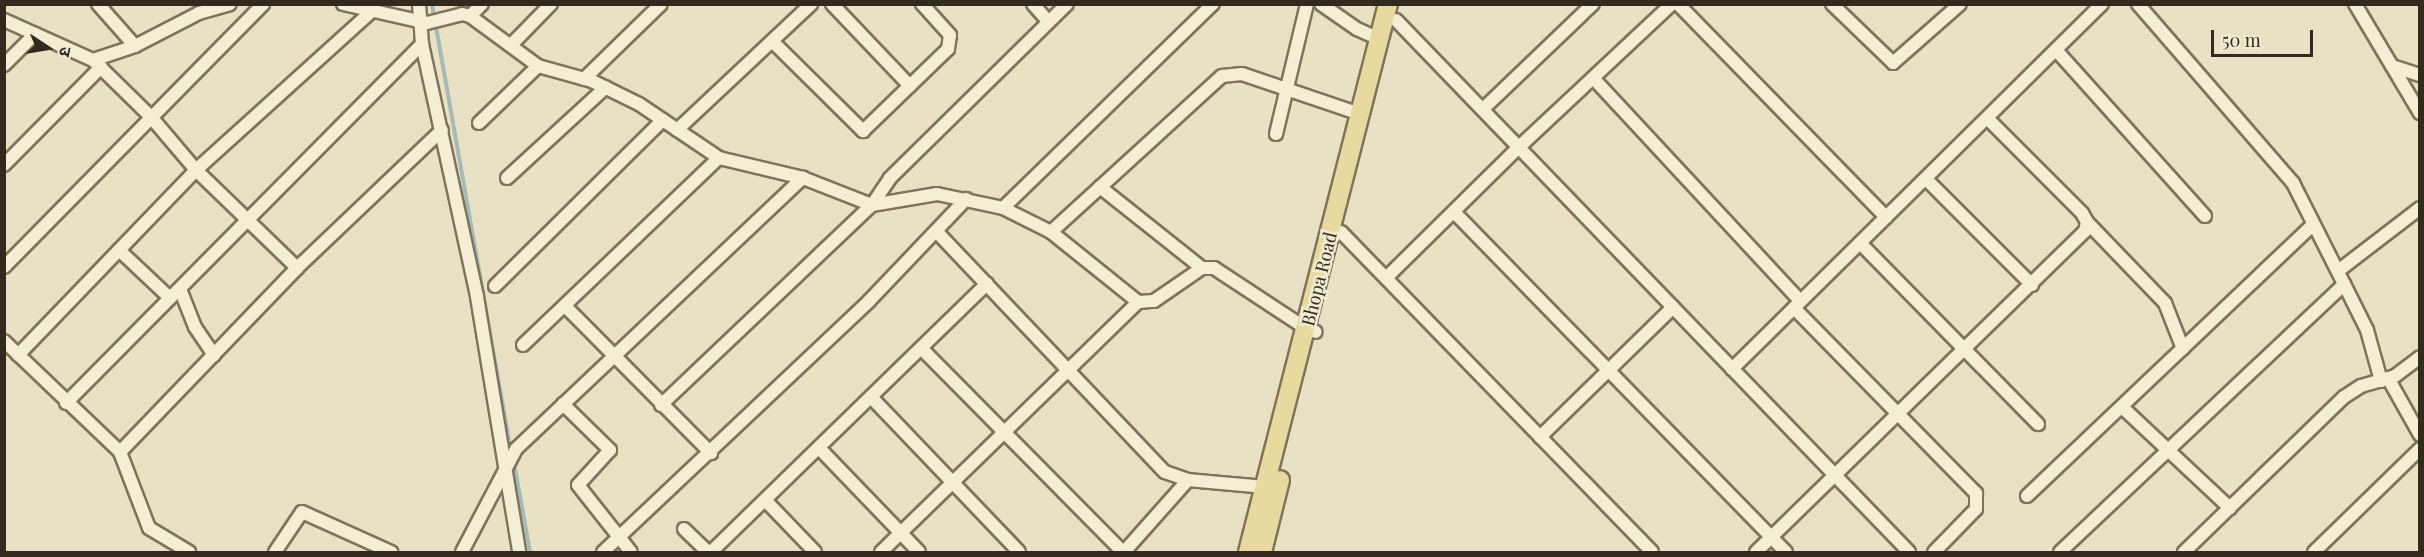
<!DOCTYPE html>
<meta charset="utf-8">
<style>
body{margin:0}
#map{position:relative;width:2424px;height:557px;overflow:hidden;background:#e8e1c3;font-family:"Playfair Display","Noto Sans Devanagari",serif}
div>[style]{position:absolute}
.stream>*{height:4px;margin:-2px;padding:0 2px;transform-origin:2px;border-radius:2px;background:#a4bbb7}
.roads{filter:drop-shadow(2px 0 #80735c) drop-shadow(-2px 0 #80735c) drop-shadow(0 2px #80735c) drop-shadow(0 -2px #80735c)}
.minor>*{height:12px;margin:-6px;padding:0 6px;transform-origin:6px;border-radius:6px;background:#f4eed5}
.primary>*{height:18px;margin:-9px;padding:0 9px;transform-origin:9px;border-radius:9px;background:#e8d99e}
span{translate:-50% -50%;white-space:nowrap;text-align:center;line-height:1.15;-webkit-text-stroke:5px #f1ebd1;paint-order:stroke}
.street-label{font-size:18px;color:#322a1e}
.frame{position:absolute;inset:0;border:6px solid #322a1e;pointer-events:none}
.north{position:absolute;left:18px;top:18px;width:60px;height:60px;-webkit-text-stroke:4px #f1ebd1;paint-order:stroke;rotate:102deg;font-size:16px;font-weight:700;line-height:24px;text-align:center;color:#322a1e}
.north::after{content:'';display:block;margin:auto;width:21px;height:27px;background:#322a1e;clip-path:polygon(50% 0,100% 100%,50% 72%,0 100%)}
.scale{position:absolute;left:2211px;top:30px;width:102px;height:27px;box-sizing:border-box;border:3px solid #322a1e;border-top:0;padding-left:8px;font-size:18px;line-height:21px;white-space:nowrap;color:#322a1e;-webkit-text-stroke:4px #f1ebd1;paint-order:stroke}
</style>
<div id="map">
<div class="stream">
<div style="left:432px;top:4px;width:453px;rotate:80deg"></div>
<div style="left:514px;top:463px;width:90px;rotate:79.8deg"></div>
</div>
<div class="roads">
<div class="minor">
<div style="left:98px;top:4px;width:56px;rotate:48.6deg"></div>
<div style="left:343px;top:4px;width:86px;rotate:12.7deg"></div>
<div style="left:427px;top:23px;width:36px;rotate:-14deg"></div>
<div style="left:462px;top:14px;width:8px;rotate:14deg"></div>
<div style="left:470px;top:16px;width:84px;rotate:36.3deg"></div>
<div style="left:538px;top:66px;width:56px;rotate:15.5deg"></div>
<div style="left:592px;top:81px;width:52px;rotate:26.1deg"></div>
<div style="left:639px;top:104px;width:97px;rotate:34deg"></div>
<div style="left:719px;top:158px;width:86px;rotate:13.4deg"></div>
<div style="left:803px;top:178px;width:74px;rotate:21.4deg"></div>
<div style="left:872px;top:205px;width:66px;rotate:-9.6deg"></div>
<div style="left:937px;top:194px;width:67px;rotate:12deg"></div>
<div style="left:1003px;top:208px;width:54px;rotate:26.6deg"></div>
<div style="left:1051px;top:232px;width:112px;rotate:38.8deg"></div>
<div style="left:1138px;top:302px;width:16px;rotate:-4deg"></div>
<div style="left:1154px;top:301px;width:58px;rotate:-34.5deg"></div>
<div style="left:1202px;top:268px;width:12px"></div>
<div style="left:1214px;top:268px;width:111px;rotate:33.3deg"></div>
<div style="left:1307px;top:329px;width:9px;rotate:18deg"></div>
<div style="left:419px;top:4px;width:40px;rotate:85.7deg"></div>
<div style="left:422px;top:44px;width:259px;rotate:77.7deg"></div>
<div style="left:477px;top:297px;width:258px;rotate:80.6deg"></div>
<div style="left:832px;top:4px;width:113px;rotate:46.4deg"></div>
<div style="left:1033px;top:4px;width:23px;rotate:49deg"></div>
<div style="left:1321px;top:4px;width:44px;rotate:34.8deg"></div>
<div style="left:1357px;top:29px;width:24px;rotate:24deg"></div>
<div style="left:1678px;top:4px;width:298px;rotate:45.7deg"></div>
<div style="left:1832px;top:4px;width:85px;rotate:44deg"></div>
<div style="left:1893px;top:63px;width:89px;rotate:-41.4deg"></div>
<div style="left:2355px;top:4px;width:127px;rotate:59.2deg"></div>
<div style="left:470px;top:16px;width:17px;rotate:-45deg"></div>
<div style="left:4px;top:20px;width:98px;rotate:24.2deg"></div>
<div style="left:93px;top:60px;width:44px;rotate:-18.4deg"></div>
<div style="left:135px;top:46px;width:72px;rotate:-27.3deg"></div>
<div style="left:199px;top:13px;width:32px;rotate:-16deg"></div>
<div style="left:1396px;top:20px;width:739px;rotate:46.04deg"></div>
<div style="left:773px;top:42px;width:127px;rotate:44.7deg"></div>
<div style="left:863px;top:131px;width:118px;rotate:-44deg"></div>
<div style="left:948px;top:49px;width:14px;rotate:-82deg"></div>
<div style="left:950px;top:35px;width:42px;rotate:-132.1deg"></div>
<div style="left:512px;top:44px;width:56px;rotate:-45.7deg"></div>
<div style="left:2056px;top:50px;width:223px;rotate:48.1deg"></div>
<div style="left:93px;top:60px;width:81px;rotate:44.5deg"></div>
<div style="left:151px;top:117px;width:70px;rotate:49.7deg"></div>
<div style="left:196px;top:170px;width:141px;rotate:44.1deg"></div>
<div style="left:4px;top:65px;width:44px;rotate:-45deg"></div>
<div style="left:2392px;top:66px;width:29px;rotate:18deg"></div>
<div style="left:584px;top:79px;width:107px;rotate:-44.2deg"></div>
<div style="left:1594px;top:79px;width:303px;rotate:47.1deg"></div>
<div style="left:1483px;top:109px;width:152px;rotate:-43.7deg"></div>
<div style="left:479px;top:123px;width:82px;rotate:-44deg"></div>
<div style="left:677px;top:130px;width:184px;rotate:-43.2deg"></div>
<div style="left:1276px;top:134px;width:134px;rotate:-76.6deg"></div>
<div style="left:4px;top:165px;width:138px;rotate:-45.3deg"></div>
<div style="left:507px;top:178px;width:134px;rotate:-42.6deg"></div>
<div style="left:1926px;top:179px;width:150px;rotate:45deg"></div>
<div style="left:1100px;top:187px;width:130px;rotate:38.5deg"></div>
<div style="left:1003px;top:208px;width:293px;rotate:-44.2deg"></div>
<div style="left:1455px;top:213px;width:474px;rotate:45.7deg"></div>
<div style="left:2087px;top:222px;width:112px;rotate:46.1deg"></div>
<div style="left:2165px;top:303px;width:49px;rotate:68.6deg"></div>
<div style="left:936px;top:231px;width:332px;rotate:46.5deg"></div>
<div style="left:1165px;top:472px;width:24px;rotate:19deg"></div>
<div style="left:1188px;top:480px;width:77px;rotate:5.2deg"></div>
<div style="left:1051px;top:232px;width:231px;rotate:-42.4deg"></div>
<div style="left:1222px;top:76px;width:20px;rotate:-6deg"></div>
<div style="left:1242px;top:74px;width:125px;rotate:18.7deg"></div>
<div style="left:1341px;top:232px;width:446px;rotate:45.8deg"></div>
<div style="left:1860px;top:243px;width:254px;rotate:45.5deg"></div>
<div style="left:119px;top:250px;width:70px;rotate:43.3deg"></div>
<div style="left:4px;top:267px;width:369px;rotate:-45.4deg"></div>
<div style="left:2338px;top:271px;width:103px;rotate:-37.5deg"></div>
<div style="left:1386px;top:278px;width:187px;rotate:-44.6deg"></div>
<div style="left:1519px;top:147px;width:209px;rotate:-43.1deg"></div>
<div style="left:2344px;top:284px;width:51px;rotate:63.4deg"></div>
<div style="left:2367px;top:330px;width:53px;rotate:74.6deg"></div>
<div style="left:495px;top:286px;width:236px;rotate:-44.7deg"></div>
<div style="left:180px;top:289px;width:41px;rotate:68.5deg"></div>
<div style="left:195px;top:327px;width:34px;rotate:56deg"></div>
<div style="left:566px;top:307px;width:206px;rotate:45.2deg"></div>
<div style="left:1794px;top:308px;width:260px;rotate:45.5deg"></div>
<div style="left:1976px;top:493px;width:16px;rotate:90deg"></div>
<div style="left:1976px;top:509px;width:60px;rotate:134.3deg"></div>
<div style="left:4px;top:341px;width:161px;rotate:43.7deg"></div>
<div style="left:120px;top:452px;width:81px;rotate:69.1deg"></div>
<div style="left:149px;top:528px;width:47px;rotate:31deg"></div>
<div style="left:523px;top:345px;width:271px;rotate:-43.7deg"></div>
<div style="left:921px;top:348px;width:287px;rotate:45.3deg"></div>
<div style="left:18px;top:355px;width:257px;rotate:-46.1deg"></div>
<div style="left:196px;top:170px;width:237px;rotate:-42.1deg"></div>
<div style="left:372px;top:11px;width:5px;rotate:-112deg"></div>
<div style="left:1732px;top:369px;width:520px;rotate:-44.61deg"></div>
<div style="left:2388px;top:378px;width:65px;rotate:60.7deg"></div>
<div style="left:871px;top:397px;width:214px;rotate:46.3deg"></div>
<div style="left:66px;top:403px;width:506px;rotate:-45.24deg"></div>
<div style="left:563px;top:404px;width:66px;rotate:44.4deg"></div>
<div style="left:610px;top:450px;width:47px;rotate:132.4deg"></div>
<div style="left:578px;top:485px;width:85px;rotate:51.7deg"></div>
<div style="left:661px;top:405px;width:291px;rotate:-43.5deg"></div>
<div style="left:872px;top:205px;width:32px;rotate:-56deg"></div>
<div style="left:890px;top:178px;width:248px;rotate:-44.5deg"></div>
<div style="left:2122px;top:407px;width:148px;rotate:43.1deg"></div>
<div style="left:1540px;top:437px;width:186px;rotate:-44.3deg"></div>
<div style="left:819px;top:448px;width:144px;rotate:46.1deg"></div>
<div style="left:120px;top:452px;width:255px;rotate:-46.1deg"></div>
<div style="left:297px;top:268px;width:200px;rotate:-43.6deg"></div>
<div style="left:2027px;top:496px;width:395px;rotate:-43.5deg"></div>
<div style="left:765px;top:500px;width:72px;rotate:46.1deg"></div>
<div style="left:684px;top:529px;width:33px;rotate:44deg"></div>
<div style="left:275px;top:552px;width:48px;rotate:-56deg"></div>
<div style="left:302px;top:512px;width:98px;rotate:24.2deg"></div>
<div style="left:462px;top:552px;width:116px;rotate:-62.3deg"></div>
<div style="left:516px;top:449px;width:395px;rotate:-43.4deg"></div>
<div style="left:603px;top:552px;width:366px;rotate:-43.3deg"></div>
<div style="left:869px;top:301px;width:141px;rotate:-46.4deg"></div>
<div style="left:711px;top:552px;width:385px;rotate:-44.2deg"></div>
<div style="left:881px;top:552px;width:359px;rotate:-44.2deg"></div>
<div style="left:1124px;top:552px;width:96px;rotate:-48.4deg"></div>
<div style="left:1756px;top:552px;width:460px;rotate:-44.3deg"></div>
<div style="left:2085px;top:231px;width:9px;rotate:-77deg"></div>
<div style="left:2087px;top:222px;width:10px;rotate:-119deg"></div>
<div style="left:2082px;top:213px;width:133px;rotate:-135deg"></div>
<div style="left:2060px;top:552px;width:390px;rotate:-43.3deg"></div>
<div style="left:2344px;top:284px;width:113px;rotate:-116.8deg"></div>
<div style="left:2293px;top:183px;width:237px;rotate:-130.9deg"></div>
<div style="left:2184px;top:552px;width:223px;rotate:-44.1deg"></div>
<div style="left:2344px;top:397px;width:20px;rotate:-33deg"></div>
<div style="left:2361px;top:386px;width:35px;rotate:-16deg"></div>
<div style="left:2395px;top:376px;width:31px;rotate:-37deg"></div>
<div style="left:2314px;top:552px;width:148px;rotate:-44.2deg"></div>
</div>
<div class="primary">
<div style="left:1248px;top:552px;width:566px;rotate:-75.67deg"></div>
<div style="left:1262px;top:552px;width:74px;rotate:-76deg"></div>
</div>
</div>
<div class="street-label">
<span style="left:1319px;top:279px;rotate:-76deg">Bhopa Road</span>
</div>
<div class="frame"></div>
<div class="north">उ</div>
<div class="scale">50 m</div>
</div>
